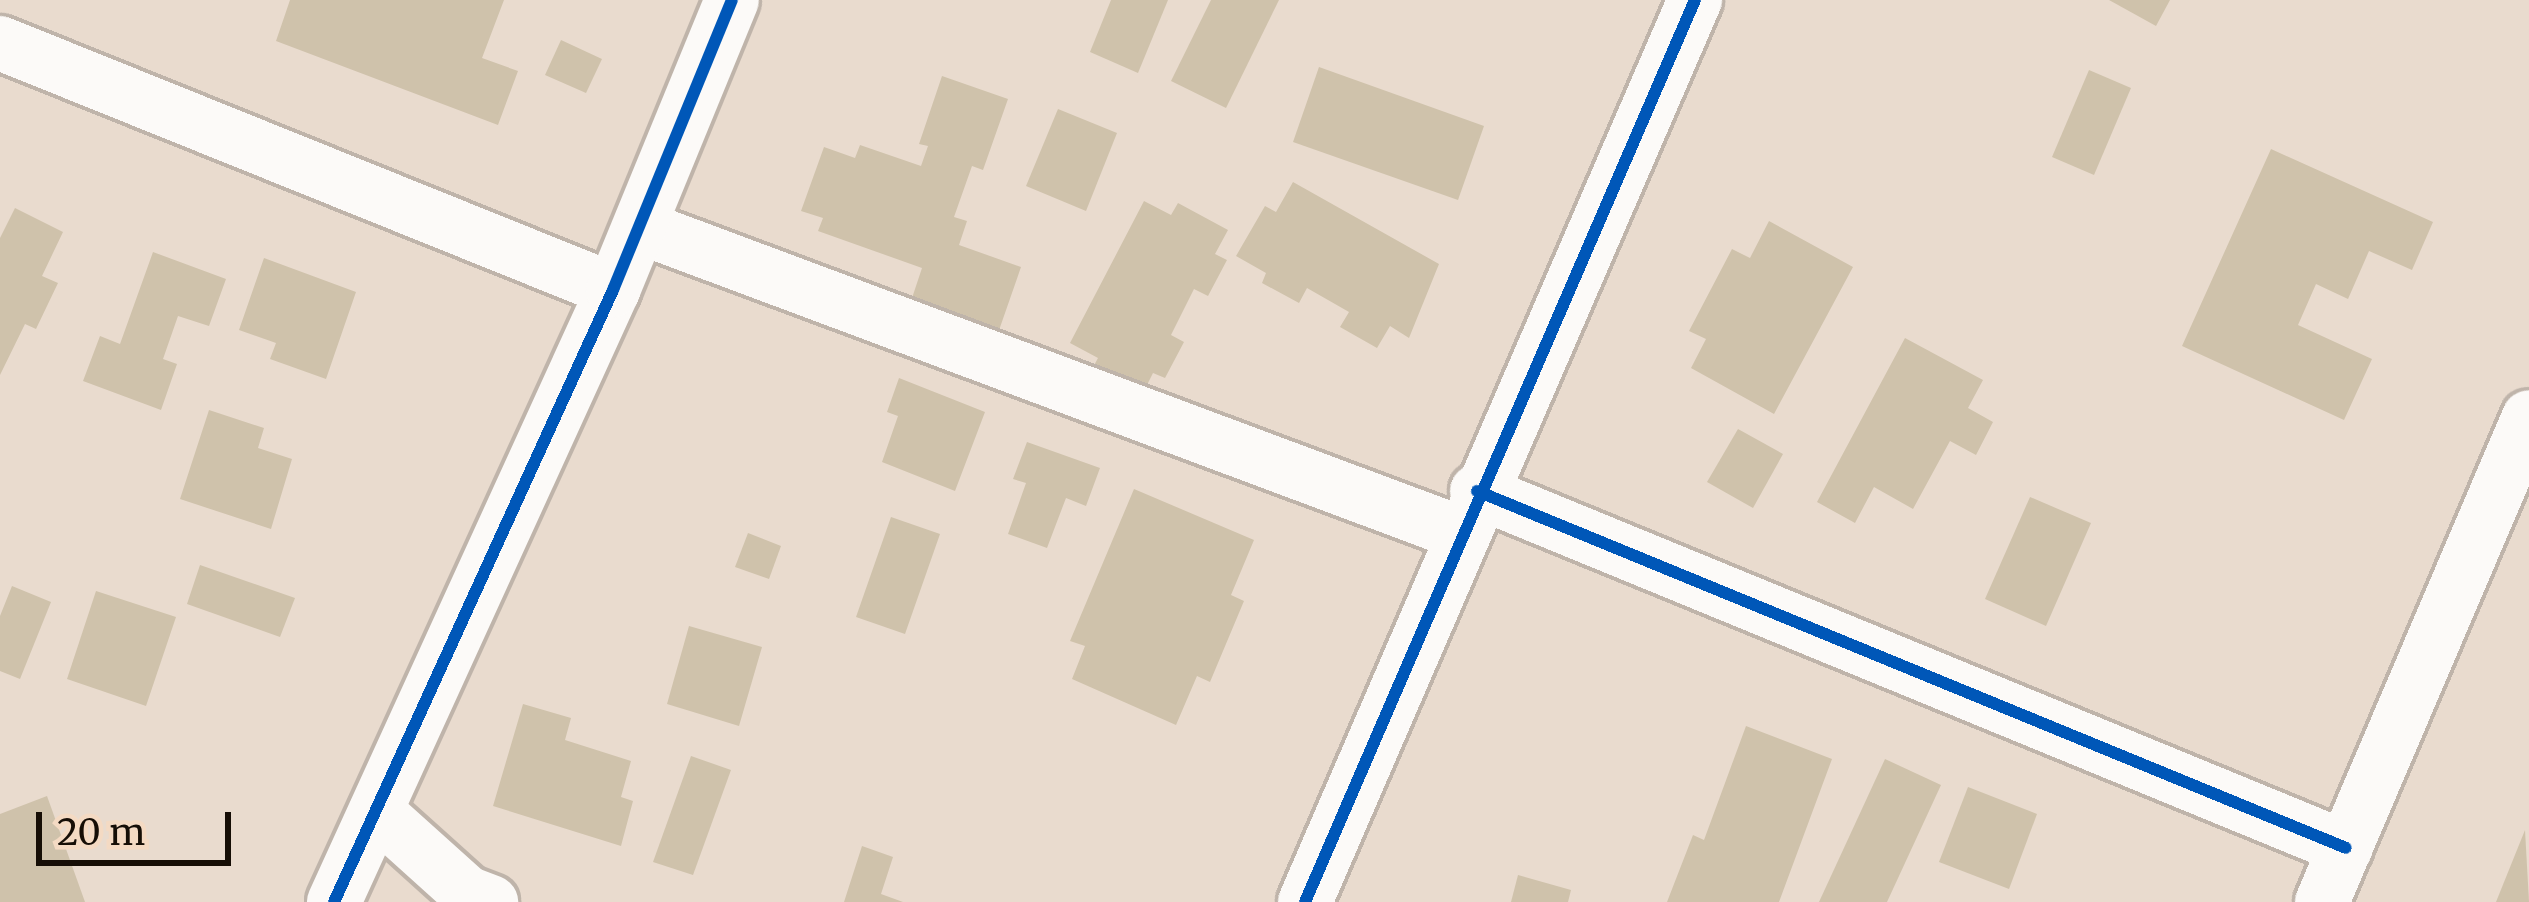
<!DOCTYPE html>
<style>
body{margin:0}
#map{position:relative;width:2529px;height:902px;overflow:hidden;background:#e9dbce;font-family:Merriweather,serif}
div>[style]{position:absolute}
.building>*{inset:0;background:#cfc2ab}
.roads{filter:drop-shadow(3px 0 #bfb4aa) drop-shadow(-3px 0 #bfb4aa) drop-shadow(0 3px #bfb4aa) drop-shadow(0 -3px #bfb4aa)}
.minor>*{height:54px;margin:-27px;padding:0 27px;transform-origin:27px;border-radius:27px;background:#fcfaf8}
.cycleway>*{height:12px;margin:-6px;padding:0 6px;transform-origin:6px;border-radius:6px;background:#0057b8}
span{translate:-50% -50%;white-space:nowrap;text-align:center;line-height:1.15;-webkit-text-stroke:12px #f4dac3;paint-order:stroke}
.scale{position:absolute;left:36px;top:812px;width:195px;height:54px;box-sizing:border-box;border:6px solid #160e06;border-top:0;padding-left:15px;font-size:36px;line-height:42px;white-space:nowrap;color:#160e06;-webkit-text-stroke:9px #f4dac3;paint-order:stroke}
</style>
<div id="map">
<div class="building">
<div style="clip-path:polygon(290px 0,504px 0,482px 58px,518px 71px,498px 125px,276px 41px)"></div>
<div style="clip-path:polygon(1111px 0,1168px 0,1138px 73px,1090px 52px)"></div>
<div style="clip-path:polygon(1211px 0,1279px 0,1226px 108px,1171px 81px)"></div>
<div style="clip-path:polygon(2109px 0,2170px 0,2156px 26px)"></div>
<div style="clip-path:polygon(561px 40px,602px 59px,586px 93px,545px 75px)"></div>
<div style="clip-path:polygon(1319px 67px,1484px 126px,1458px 200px,1293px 142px)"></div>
<div style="clip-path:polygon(2089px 70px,2131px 88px,2094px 175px,2052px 157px)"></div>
<div style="clip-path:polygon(942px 76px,1008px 99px,983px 170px,972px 166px,954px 217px,967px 221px,959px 245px,1021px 267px,997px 336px,910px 304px,922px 268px,818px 231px,823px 218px,801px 211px,824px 147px,855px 158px,860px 145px,921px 166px,928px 146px,919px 144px)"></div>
<div style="clip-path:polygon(1058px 109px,1117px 133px,1086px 211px,1026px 186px)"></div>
<div style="clip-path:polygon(2271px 149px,2433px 222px,2412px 270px,2369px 251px,2348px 299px,2316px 284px,2298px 325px,2372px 359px,2344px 420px,2182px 346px)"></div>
<div style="clip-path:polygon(1293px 182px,1439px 264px,1409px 338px,1390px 326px,1377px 348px,1340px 327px,1349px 312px,1307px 288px,1299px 303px,1262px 283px,1266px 273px,1236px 256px,1265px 206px,1276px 212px)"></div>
<div style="clip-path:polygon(1144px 201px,1171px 215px,1178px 203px,1228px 230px,1215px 254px,1227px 260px,1208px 296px,1194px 289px,1171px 335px,1184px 342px,1165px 378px,1153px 373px,1141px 397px,1091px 371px,1098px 358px,1070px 343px)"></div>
<div style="clip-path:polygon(15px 208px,63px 232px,42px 276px,58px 283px,36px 329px,25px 324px,0 375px,0 238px)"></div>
<div style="clip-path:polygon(1769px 221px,1853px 267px,1774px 414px,1691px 368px,1706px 339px,1689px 331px,1732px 249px,1750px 258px)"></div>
<div style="clip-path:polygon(153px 252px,226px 279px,209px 326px,178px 316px,163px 359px,177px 364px,161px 410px,83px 381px,100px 336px,120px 344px)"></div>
<div style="clip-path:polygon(264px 258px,356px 292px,326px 379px,270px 359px,276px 343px,239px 330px)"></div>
<div style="clip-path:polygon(1905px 338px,1983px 380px,1968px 408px,1993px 422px,1976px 455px,1950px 441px,1913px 509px,1874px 487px,1855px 523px,1817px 502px)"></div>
<div style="clip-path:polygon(899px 378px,985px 412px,955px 491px,882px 462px,898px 416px,887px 412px)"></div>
<div style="clip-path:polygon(209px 410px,264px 428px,258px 448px,292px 459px,271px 529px,180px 499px)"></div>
<div style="clip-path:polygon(1738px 429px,1783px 454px,1753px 508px,1707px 482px)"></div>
<div style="clip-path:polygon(1027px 442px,1100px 468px,1086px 506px,1066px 498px,1047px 548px,1008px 534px,1026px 483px,1013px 479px)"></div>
<div style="clip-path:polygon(1134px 489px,1254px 540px,1231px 595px,1244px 601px,1210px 682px,1197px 676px,1176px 725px,1072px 679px,1085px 646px,1070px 641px)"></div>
<div style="clip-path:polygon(2030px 497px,2091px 523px,2046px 626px,1985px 599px)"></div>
<div style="clip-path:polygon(891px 517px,940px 534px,905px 634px,856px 617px)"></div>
<div style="clip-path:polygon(748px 533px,781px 546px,769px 579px,735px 567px)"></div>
<div style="clip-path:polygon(200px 565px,295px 598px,280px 637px,187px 604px)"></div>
<div style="clip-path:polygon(12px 586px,51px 602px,20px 679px,0 671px,0 616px)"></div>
<div style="clip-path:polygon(96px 591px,176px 617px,146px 706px,67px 679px)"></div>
<div style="clip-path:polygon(689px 626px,762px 647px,739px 726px,667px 704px)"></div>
<div style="clip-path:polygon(523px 704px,571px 718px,565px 740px,631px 761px,621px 797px,633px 801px,621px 846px,493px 806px)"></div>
<div style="clip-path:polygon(1746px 726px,1832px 759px,1779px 902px,1667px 902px,1693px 835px,1704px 840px)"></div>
<div style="clip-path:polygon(691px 756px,731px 770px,693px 875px,653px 862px)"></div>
<div style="clip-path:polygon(1885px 759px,1941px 785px,1887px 902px,1819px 902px)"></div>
<div style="clip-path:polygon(1968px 787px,2037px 814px,2009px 889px,1939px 862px)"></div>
<div style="clip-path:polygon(47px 796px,85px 902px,0 902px,0 814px)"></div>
<div style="clip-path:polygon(2525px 830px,2529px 902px,2496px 902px)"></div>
<div style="clip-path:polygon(862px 846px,893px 857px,881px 894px,903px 902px,844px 902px)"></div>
<div style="clip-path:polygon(1518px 875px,1571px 890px,1568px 902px,1511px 902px)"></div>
</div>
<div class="roads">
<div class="minor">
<div style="left:0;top:43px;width:661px;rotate:21.95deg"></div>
<div style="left:640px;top:227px;width:875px;rotate:20.46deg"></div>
<div style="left:1477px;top:491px;width:939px;rotate:22.33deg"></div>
<div style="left:376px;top:811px;width:122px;rotate:42deg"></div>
<div style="left:467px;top:893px;width:26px;rotate:21deg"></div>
<div style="left:334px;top:902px;width:673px;rotate:-65.49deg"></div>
<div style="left:613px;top:290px;width:313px;rotate:-67.7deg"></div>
<div style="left:1305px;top:902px;width:983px;rotate:-66.62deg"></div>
<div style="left:2322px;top:902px;width:527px;rotate:-66.89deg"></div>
</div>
</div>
<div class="cycleway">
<div style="left:1477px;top:491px;width:939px;rotate:22.33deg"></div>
<div style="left:334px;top:902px;width:673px;rotate:-65.49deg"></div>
<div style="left:613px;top:290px;width:313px;rotate:-67.7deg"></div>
<div style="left:1305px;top:902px;width:983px;rotate:-66.62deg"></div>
</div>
<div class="scale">20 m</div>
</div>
